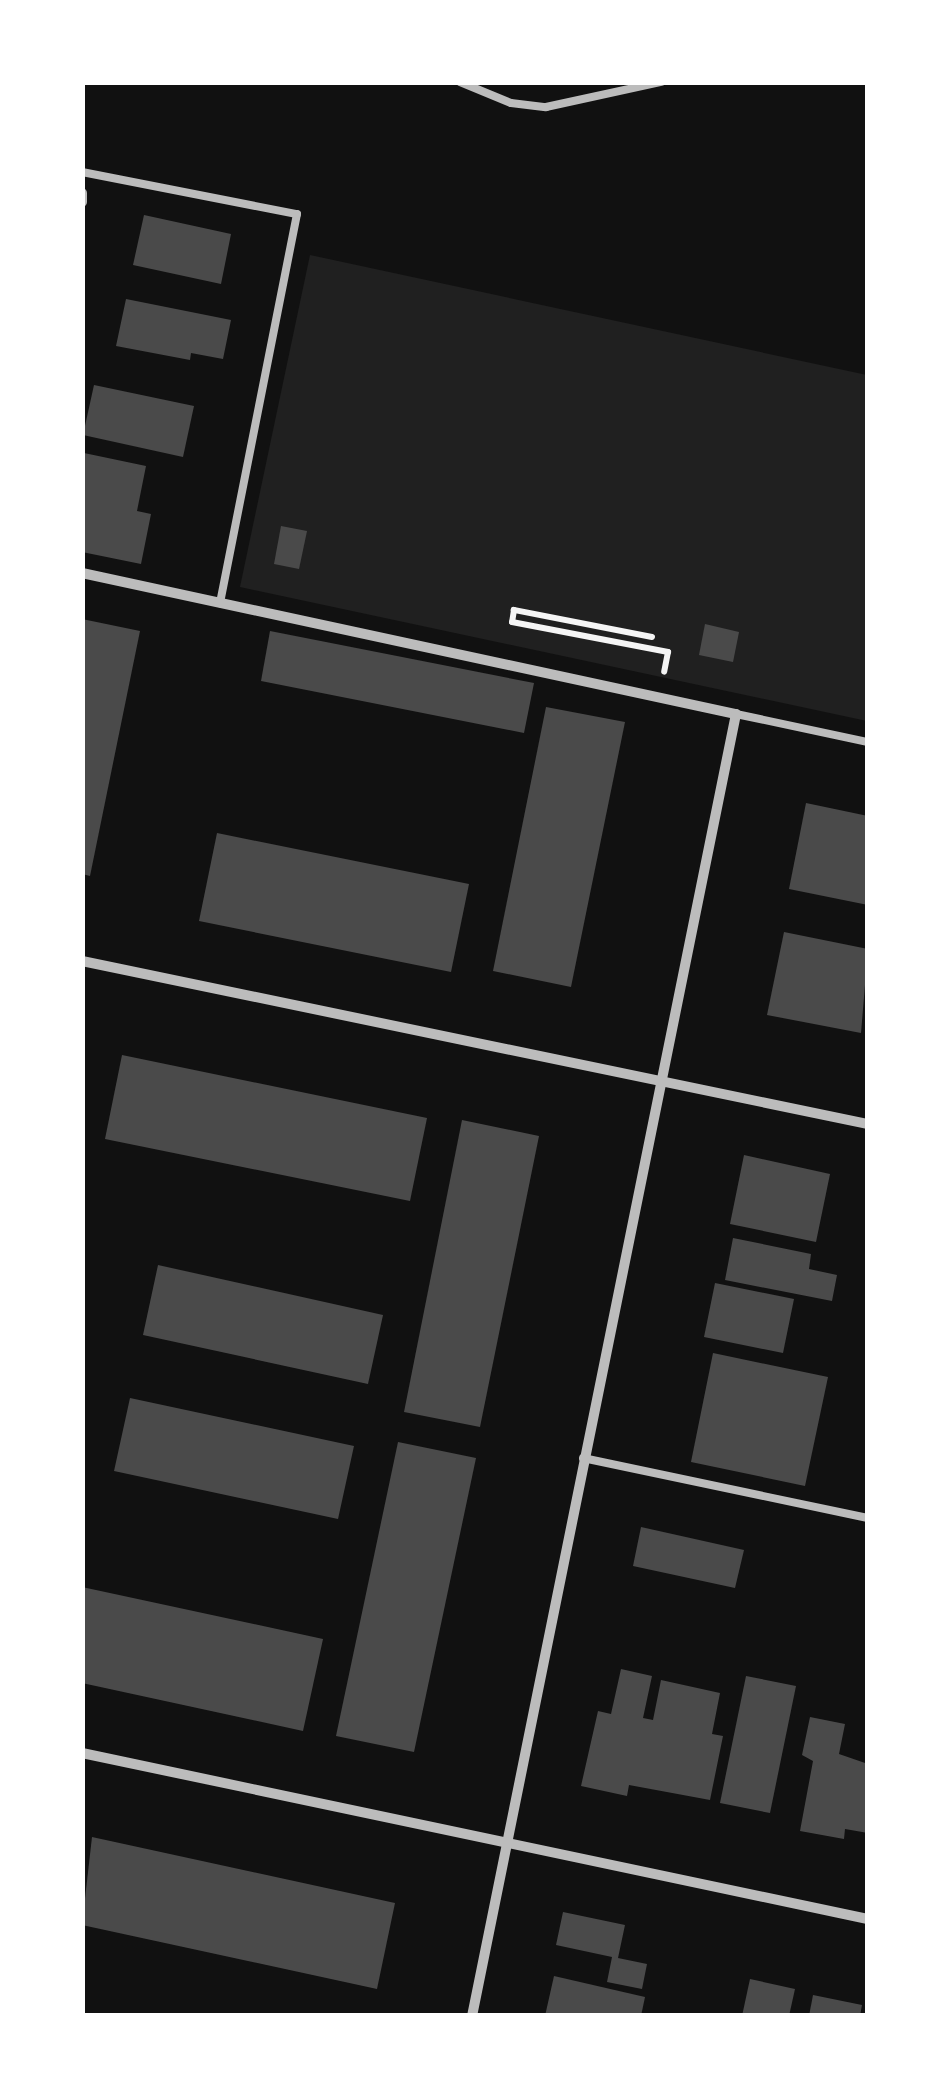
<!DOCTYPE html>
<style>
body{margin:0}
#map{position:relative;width:950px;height:2098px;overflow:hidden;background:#111;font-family:Inter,sans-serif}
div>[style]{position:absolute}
.green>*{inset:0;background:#202020}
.building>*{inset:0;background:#4a4a4a}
.path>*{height:6px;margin:-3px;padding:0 3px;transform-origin:3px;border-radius:3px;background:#f5f5f5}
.service>*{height:8px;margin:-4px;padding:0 4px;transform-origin:4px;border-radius:4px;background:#bcbcbc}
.minor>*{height:10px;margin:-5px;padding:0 5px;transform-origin:5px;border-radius:5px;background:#bcbcbc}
span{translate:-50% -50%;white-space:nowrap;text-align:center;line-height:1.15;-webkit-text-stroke:10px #fff;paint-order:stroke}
.frame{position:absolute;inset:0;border:85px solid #fff;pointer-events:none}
</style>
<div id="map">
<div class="green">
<div style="clip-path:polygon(310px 255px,867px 375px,867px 721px,240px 587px)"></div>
</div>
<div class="building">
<div style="clip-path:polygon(144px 215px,231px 234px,221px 284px,133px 265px)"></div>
<div style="clip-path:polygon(126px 299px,231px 320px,223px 359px,191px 353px,190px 360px,116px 346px)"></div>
<div style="clip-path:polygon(94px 385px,194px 406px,183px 457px,83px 435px)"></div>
<div style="clip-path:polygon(84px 453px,146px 466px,137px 511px,151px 514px,141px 564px,82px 552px)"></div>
<div style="clip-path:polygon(281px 526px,307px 531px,299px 569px,274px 564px)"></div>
<div style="clip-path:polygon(82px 619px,140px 631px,90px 876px,82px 874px)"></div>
<div style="clip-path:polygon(705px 624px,739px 632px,733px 662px,699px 655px)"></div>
<div style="clip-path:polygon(270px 631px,534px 683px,524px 733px,261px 681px)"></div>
<div style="clip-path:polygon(546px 707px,625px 722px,571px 987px,493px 971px)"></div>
<div style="clip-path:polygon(806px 803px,868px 816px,868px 905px,789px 889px)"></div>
<div style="clip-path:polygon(217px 833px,469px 884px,451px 972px,199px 921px)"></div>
<div style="clip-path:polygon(784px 932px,868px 949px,861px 1033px,767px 1015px)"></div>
<div style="clip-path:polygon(122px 1055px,427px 1118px,410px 1201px,105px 1139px)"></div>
<div style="clip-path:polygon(462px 1120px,539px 1136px,480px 1427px,404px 1412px)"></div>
<div style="clip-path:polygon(744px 1155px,830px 1174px,816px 1242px,730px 1224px)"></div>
<div style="clip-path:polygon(733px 1238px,811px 1254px,809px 1269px,837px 1275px,832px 1301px,725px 1280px)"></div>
<div style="clip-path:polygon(158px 1265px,383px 1315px,368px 1384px,143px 1335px)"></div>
<div style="clip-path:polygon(715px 1283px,794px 1299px,783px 1353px,704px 1337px)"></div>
<div style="clip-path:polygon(713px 1353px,828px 1377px,805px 1486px,691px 1462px)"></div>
<div style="clip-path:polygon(130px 1398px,354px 1446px,338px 1519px,114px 1471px)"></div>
<div style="clip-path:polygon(398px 1442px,476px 1458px,414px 1752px,336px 1736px)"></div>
<div style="clip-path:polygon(641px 1527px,744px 1550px,735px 1588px,633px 1566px)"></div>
<div style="clip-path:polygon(82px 1587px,323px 1639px,303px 1731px,82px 1683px)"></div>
<div style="clip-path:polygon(621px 1669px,652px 1676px,643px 1718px,653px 1720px,661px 1680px,720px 1693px,712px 1734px,723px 1736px,710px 1800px,629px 1785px,627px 1796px,581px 1786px,598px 1711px,611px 1714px)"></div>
<div style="clip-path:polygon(746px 1676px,796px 1686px,770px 1813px,720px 1803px)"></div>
<div style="clip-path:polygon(810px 1717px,845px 1724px,839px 1754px,868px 1764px,868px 1833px,845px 1829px,844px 1839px,800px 1831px,813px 1761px,802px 1755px)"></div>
<div style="clip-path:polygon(92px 1837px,395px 1903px,377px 1989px,82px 1925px)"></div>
<div style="clip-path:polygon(563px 1912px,625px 1925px,618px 1958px,647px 1964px,642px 1989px,607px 1982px,612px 1957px,556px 1945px)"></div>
<div style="clip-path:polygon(554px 1976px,645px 1997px,641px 2016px,545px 2016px)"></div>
<div style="clip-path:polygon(750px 1979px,795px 1989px,789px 2016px,742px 2016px)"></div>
<div style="clip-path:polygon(813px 1995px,862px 2005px,860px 2016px,809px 2016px)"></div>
</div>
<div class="path">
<div style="left:652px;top:637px;width:141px;rotate:-168.9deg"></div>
<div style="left:514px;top:610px;width:12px;rotate:99deg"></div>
<div style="left:512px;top:622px;width:159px;rotate:10.9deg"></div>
<div style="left:668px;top:652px;width:20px;rotate:101deg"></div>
</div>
<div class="service">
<div style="left:460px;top:82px;width:55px;rotate:22.4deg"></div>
<div style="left:511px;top:103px;width:35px;rotate:7deg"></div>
<div style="left:546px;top:107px;width:118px;rotate:-12.3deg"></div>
<div style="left:82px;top:172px;width:219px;rotate:11.1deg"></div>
<div style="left:297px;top:214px;width:397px;rotate:101.2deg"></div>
<div style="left:736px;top:714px;width:135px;rotate:12deg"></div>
<div style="left:583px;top:1458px;width:291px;rotate:11.9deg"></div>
</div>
<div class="minor">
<div style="left:82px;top:193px;width:9px;rotate:90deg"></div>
<div style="left:82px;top:573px;width:669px;rotate:12.17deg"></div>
<div style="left:736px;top:714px;width:1328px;rotate:101.46deg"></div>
<div style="left:82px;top:961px;width:803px;rotate:11.72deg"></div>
<div style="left:82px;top:1753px;width:803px;rotate:11.93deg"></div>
</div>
<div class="frame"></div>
</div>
